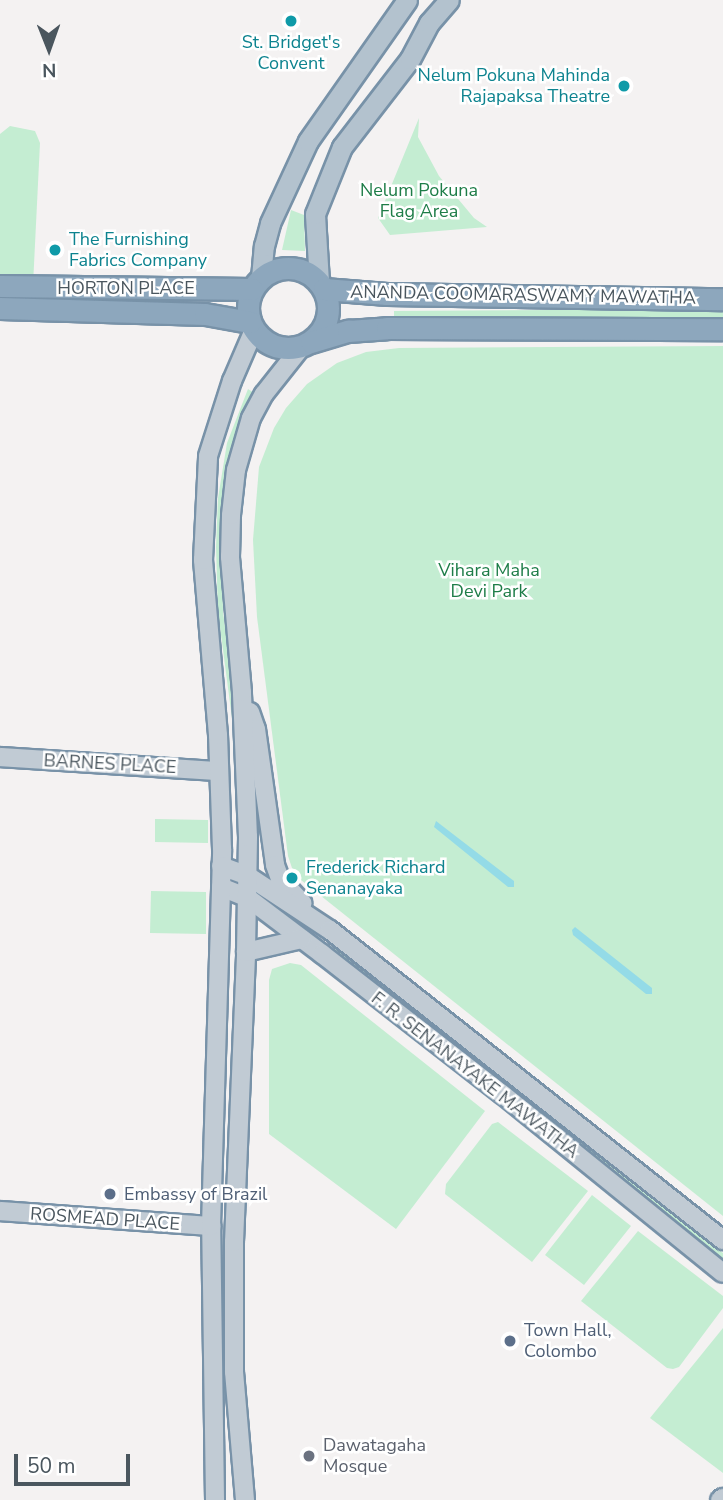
<!DOCTYPE html>
<style>
body{margin:0}
#map{position:relative;width:723px;height:1500px;overflow:hidden;background:#f4f2f2;font-family:"Nunito Sans",sans-serif}
div>[style]{position:absolute}
.green>*{inset:0;background:#c4edd2}
.water>*{inset:0;background:#94dbe7}
.roads{filter:drop-shadow(2px 0 #7892a8) drop-shadow(-2px 0 #7892a8) drop-shadow(0 2px #7892a8) drop-shadow(0 -2px #7892a8)}
.secondary>*{height:18px;margin:-9px;padding:0 9px;transform-origin:9px;border-radius:9px;background:#c1cbd4}
.primary>*{height:19px;margin:-9.5px;padding:0 9.5px;transform-origin:9.5px;border-radius:9.5px;background:#b3c2ce}
.highway>*{height:21px;margin:-10.5px;padding:0 10.5px;transform-origin:10.5px;border-radius:10.5px;background:#8da7bd}
.highway>.ring{margin:-10.5px;padding:0;box-sizing:content-box;background:none;border:21px solid #8da7bd;border-radius:50%}
.dots>*{width:19px;height:19px;translate:-50% -50%;box-sizing:border-box;border:4px solid #fff;border-radius:50%}
span{translate:-50% -50%;white-space:nowrap;text-align:center;line-height:1.15;-webkit-text-stroke:5px #fff;paint-order:stroke}
.culture-label{font-size:18px;color:#0d838f}
.right{translate:-100% -50%;text-align:right}
.left{translate:0 -50%;text-align:left}
.park-label{font-size:18px;color:#1e7d48}
.street-label{font-size:18px;color:#4a565e}
.service-label{font-size:18px;color:#4e5e75}
.worship-label{font-size:18px;color:#5b616d}
.north{position:absolute;left:14px;top:14px;width:70px;height:70px;-webkit-text-stroke:5px #fff;paint-order:stroke;rotate:179deg;font-size:19px;font-weight:700;line-height:28px;text-align:center;color:#4a565e}
.north::after{content:'';display:block;margin:auto;width:24px;height:32px;background:#4a565e;clip-path:polygon(50% 0,100% 100%,50% 72%,0 100%)}
.scale{position:absolute;left:14px;top:1454px;width:116px;height:32px;box-sizing:border-box;border:4px solid #4a565e;border-top:0;padding-left:9px;font-size:21px;line-height:24px;white-space:nowrap;color:#4a565e;-webkit-text-stroke:5px #fff;paint-order:stroke}
</style>
<div id="map">
<div class="green">
<div style="clip-path:polygon(419px 118px,418px 137px,439px 176px,474px 218px,487px 227px,390px 235px,378px 218px)"></div>
<div style="clip-path:polygon(10px 126px,35px 131px,40px 143px,33px 285px,0 284px,0 134px)"></div>
<div style="clip-path:polygon(291px 210px,304px 215px,305px 251px,282px 250px)"></div>
<div style="clip-path:polygon(723px 309px,723px 318px,394px 319px,394px 311px)"></div>
<div style="clip-path:polygon(723px 346px,723px 1216px,301px 880px,292px 868px,288px 856px,257px 617px,253px 540px,259px 467px,274px 428px,286px 408px,307px 384px,337px 363px,366px 352px,399px 348px)"></div>
<div style="clip-path:polygon(248px 389px,254px 393px,233px 442px,227px 479px,222px 546px,223px 612px,238px 723px,242px 843px,239px 841px,233px 726px,218px 612px,216px 547px,218px 498px,227px 443px)"></div>
<div style="clip-path:polygon(155px 819px,208px 820px,208px 843px,155px 842px)"></div>
<div style="clip-path:polygon(151px 891px,206px 892px,206px 934px,150px 933px)"></div>
<div style="clip-path:polygon(334px 945px,504px 1081px,504px 1083px,502px 1085px,329px 951px)"></div>
<div style="clip-path:polygon(290px 963px,301px 965px,485px 1111px,396px 1229px,269px 1134px,269px 980px,272px 969px)"></div>
<div style="clip-path:polygon(523px 1095px,723px 1253px,723px 1260px,519px 1100px)"></div>
<div style="clip-path:polygon(498px 1122px,588px 1191px,532px 1262px,445px 1194px,446px 1184px,492px 1124px)"></div>
<div style="clip-path:polygon(592px 1195px,631px 1226px,584px 1285px,545px 1255px)"></div>
<div style="clip-path:polygon(638px 1231px,723px 1296px,723px 1308px,679px 1367px,673px 1369px,667px 1368px,581px 1301px)"></div>
<div style="clip-path:polygon(723px 1328px,723px 1473px,650px 1418px)"></div>
</div>
<div class="water">
<div style="clip-path:polygon(436px 821px,514px 881px,514px 887px,508px 887px,434px 827px)"></div>
<div style="clip-path:polygon(575px 927px,652px 988px,652px 994px,646px 994px,573px 935px,572px 930px)"></div>
</div>
<div class="roads">
<div class="secondary">
<div style="left:250px;top:712px;width:18px;rotate:71deg"></div>
<div style="left:256px;top:729px;width:137px;rotate:82deg"></div>
<div style="left:275px;top:865px;width:15px;rotate:70deg"></div>
<div style="left:280px;top:879px;width:33px;rotate:47deg"></div>
<div style="left:0;top:757px;width:219px;rotate:3.7deg"></div>
<div style="left:221px;top:866px;width:29px;rotate:20deg"></div>
<div style="left:248px;top:876px;width:98px;rotate:33.4deg"></div>
<div style="left:330px;top:930px;width:501px;rotate:38.27deg"></div>
<div style="left:221px;top:887px;width:29px;rotate:22deg"></div>
<div style="left:248px;top:898px;width:93px;rotate:37.1deg"></div>
<div style="left:322px;top:954px;width:228px;rotate:37.9deg"></div>
<div style="left:502px;top:1094px;width:284px;rotate:39deg"></div>
<div style="left:246px;top:952px;width:57px;rotate:-13.1deg"></div>
<div style="left:0;top:1211px;width:212px;rotate:4.1deg"></div>
<div style="left:215px;top:1500px;width:274px;rotate:-90.8deg"></div>
<div style="left:211px;top:1226px;width:377px;rotate:-88.3deg"></div>
<div style="left:222px;top:849px;width:114px;rotate:-92deg"></div>
<div style="left:218px;top:735px;width:176px;rotate:-94.9deg"></div>
<div style="left:203px;top:560px;width:104px;rotate:-87.2deg"></div>
<div style="left:208px;top:456px;width:79px;rotate:-72.3deg"></div>
<div style="left:232px;top:381px;width:56px;rotate:-66.7deg"></div>
<div style="left:245px;top:1500px;width:128px;rotate:-94.9deg"></div>
<div style="left:234px;top:1372px;width:130px;rotate:-90deg"></div>
<div style="left:234px;top:1242px;width:290px;rotate:-87.6deg"></div>
<div style="left:246px;top:952px;width:115px;rotate:-89deg"></div>
<div style="left:248px;top:837px;width:145px;rotate:-92.4deg"></div>
<div style="left:242px;top:692px;width:136px;rotate:-95.1deg"></div>
<div style="left:230px;top:557px;width:42px;rotate:-88.6deg"></div>
<div style="left:231px;top:515px;width:45px;rotate:-83.7deg"></div>
<div style="left:236px;top:470px;width:54px;rotate:-73.9deg"></div>
<div style="left:251px;top:418px;width:27px;rotate:-62deg"></div>
<div style="left:264px;top:394px;width:61px;rotate:-51.6deg"></div>
<div style="left:720px;top:1500px;width:4px;rotate:-34deg"></div>
</div>
<div class="primary">
<div style="left:261px;top:278px;width:32px;rotate:-85deg"></div>
<div style="left:264px;top:246px;width:24px;rotate:-75deg"></div>
<div style="left:270px;top:223px;width:90px;rotate:-65.1deg"></div>
<div style="left:308px;top:141px;width:172px;rotate:-54.9deg"></div>
<div style="left:319px;top:282px;width:68px;rotate:-93.4deg"></div>
<div style="left:315px;top:214px;width:72px;rotate:-68.1deg"></div>
<div style="left:342px;top:147px;width:111px;rotate:-52.3deg"></div>
<div style="left:410px;top:59px;width:41px;rotate:-62.2deg"></div>
<div style="left:429px;top:23px;width:30px;rotate:-49deg"></div>
</div>
<div class="highway">
<div class="ring" style="left:248px;top:268px;width:59px;height:59px"></div>
<div style="left:0;top:286px;width:252px;rotate:0.7deg"></div>
<div style="left:324px;top:289px;width:63px;rotate:4.5deg"></div>
<div style="left:387px;top:294px;width:336px;rotate:0.9deg"></div>
<div style="left:0;top:308px;width:205px;rotate:1.7deg"></div>
<div style="left:205px;top:314px;width:46px;rotate:10.1deg"></div>
<div style="left:311px;top:342px;width:39px;rotate:-17deg"></div>
<div style="left:348px;top:331px;width:39px;rotate:-4deg"></div>
<div style="left:387px;top:328px;width:336px;rotate:0.2deg"></div>
</div>
</div>
<div class="dots">
<div style="left:291px;top:21px;background:#0f9aa8"></div>
<div style="left:624px;top:86px;background:#0f9aa8"></div>
<div style="left:55px;top:250px;background:#0f9aa8"></div>
<div style="left:292px;top:878px;background:#0f9aa8"></div>
<div style="left:110px;top:1194px;background:#5c6f8a"></div>
<div style="left:510px;top:1341px;background:#5c6f8a"></div>
<div style="left:309px;top:1456px;background:#6b7280"></div>
</div>
<div class="culture-label">
<span style="left:291px;top:53px">St. Bridget's<br>Convent</span>
<span class="right" style="left:610px;top:86px">Nelum Pokuna Mahinda<br>Rajapaksa Theatre</span>
<span class="left" style="left:69px;top:250px">The Furnishing<br>Fabrics Company</span>
<span class="left" style="left:306px;top:878px">Frederick Richard<br>Senanayaka</span>
</div>
<div class="park-label">
<span style="left:419px;top:201px">Nelum Pokuna<br>Flag Area</span>
<span style="left:489px;top:581px">Vihara Maha<br>Devi Park</span>
</div>
<div class="street-label">
<span style="left:126px;top:288px">HORTON PLACE</span>
<span style="left:523px;top:295px;rotate:1deg">ANANDA COOMARASWAMY MAWATHA</span>
<span style="left:110px;top:764px;rotate:3deg">BARNES PLACE</span>
<span style="left:475px;top:1075px;rotate:38deg">F. R. SENANAYAKE MAWATHA</span>
<span style="left:105px;top:1219px;rotate:4deg">ROSMEAD PLACE</span>
</div>
<div class="service-label">
<span class="left" style="left:124px;top:1194px">Embassy of Brazil</span>
<span class="left" style="left:524px;top:1341px">Town Hall,<br>Colombo</span>
</div>
<div class="worship-label">
<span class="left" style="left:323px;top:1456px">Dawatagaha<br>Mosque</span>
</div>
<div class="north">N</div>
<div class="scale">50 m</div>
</div>
